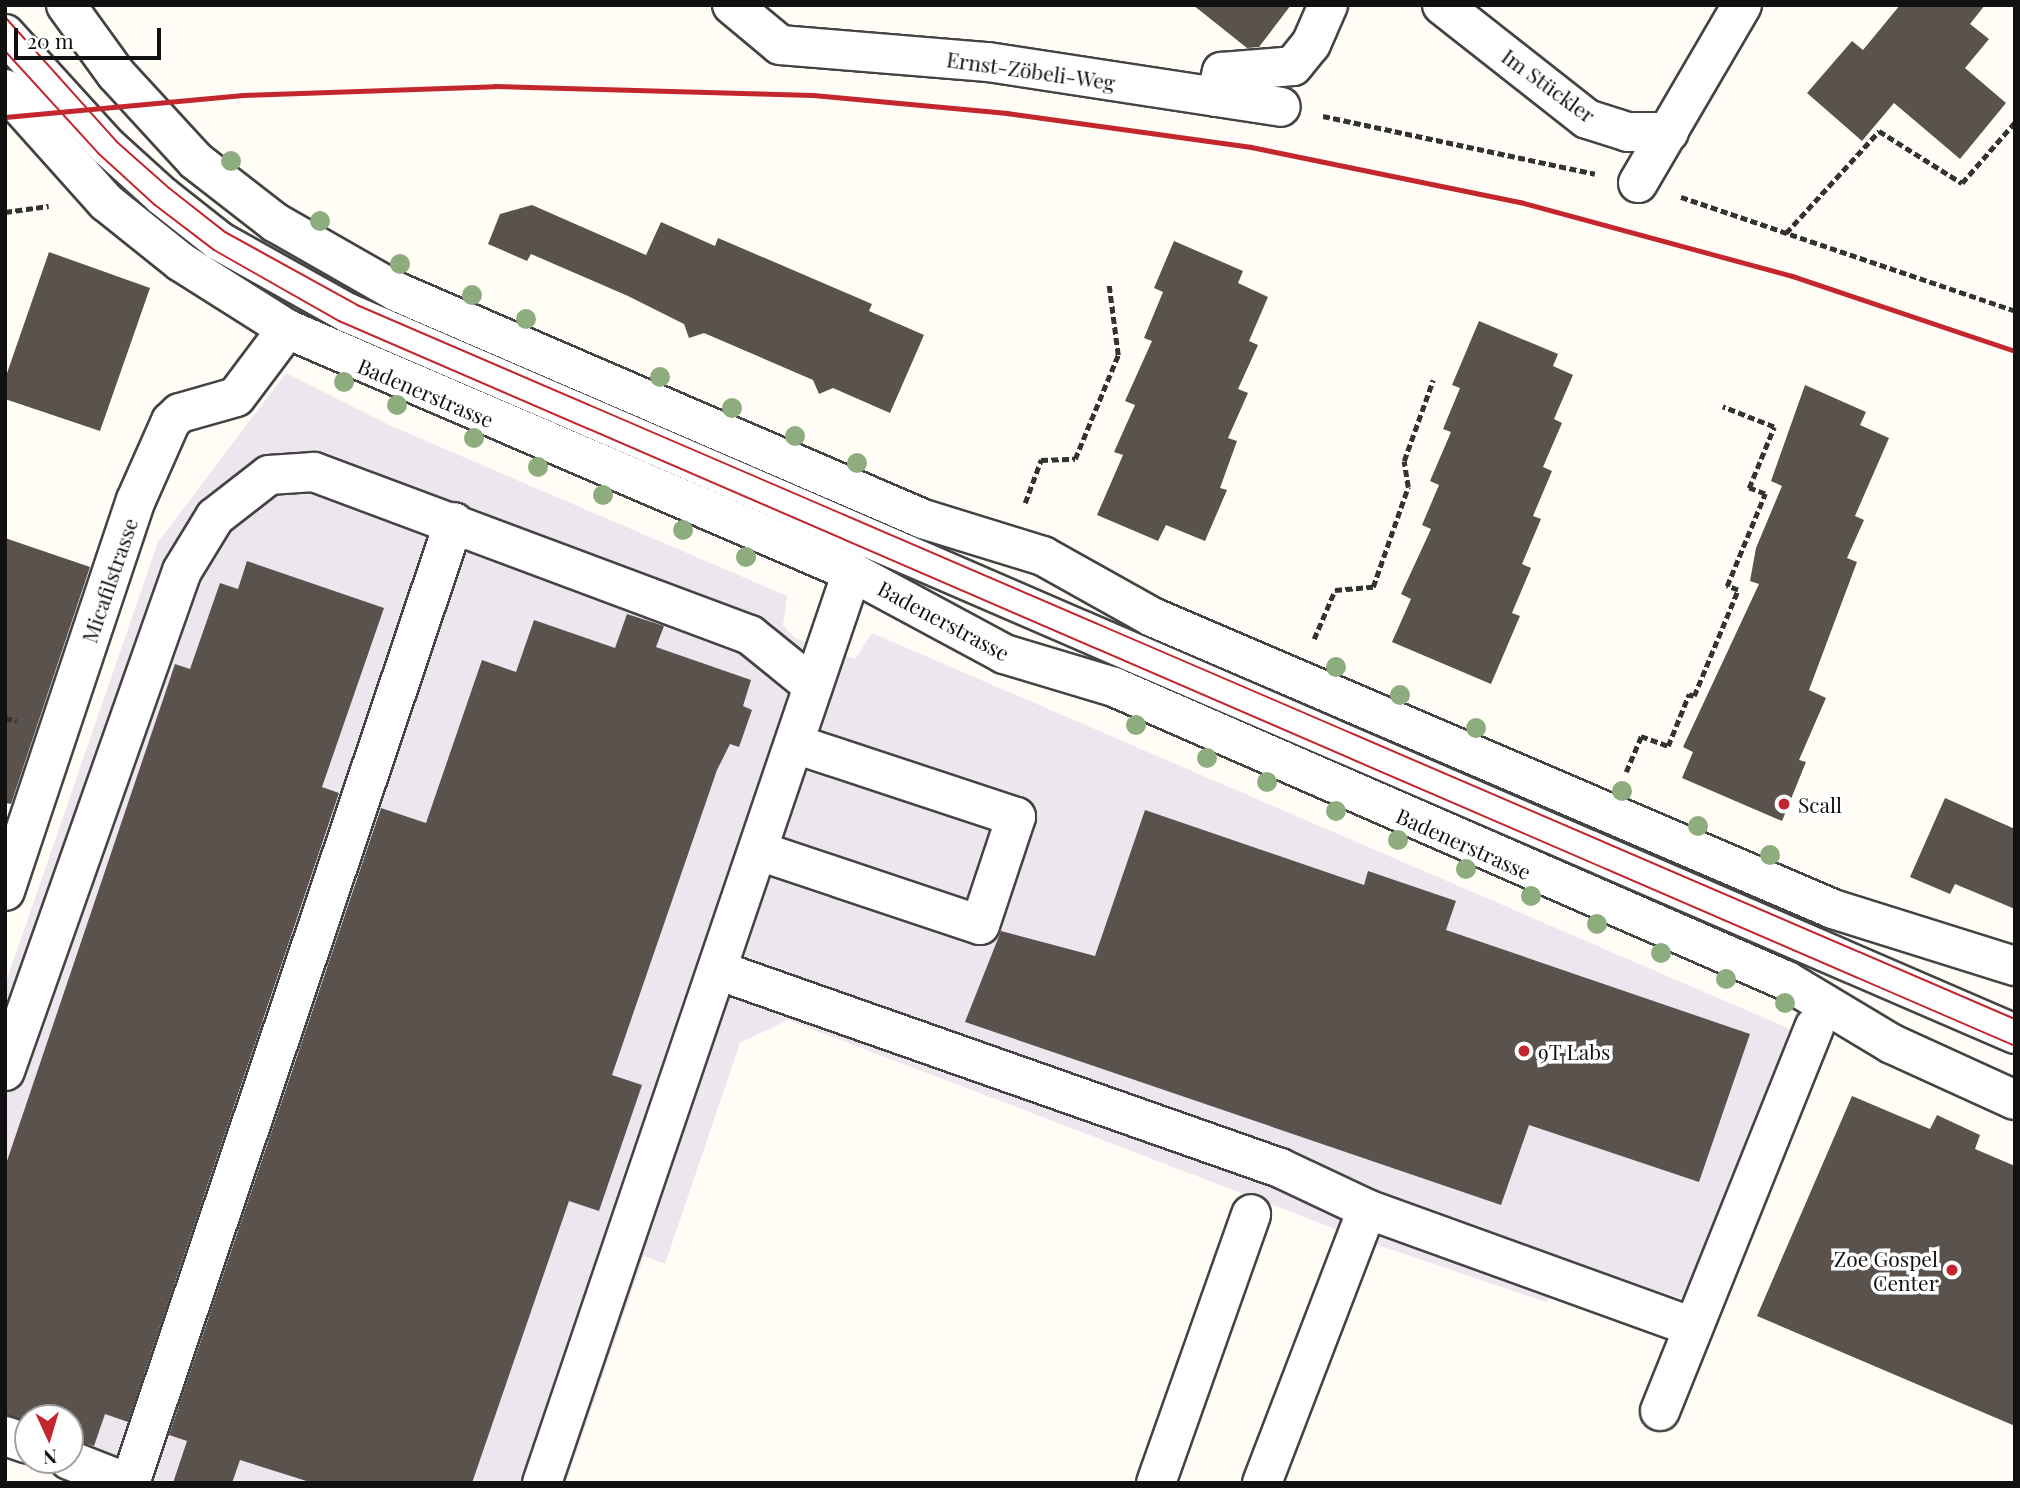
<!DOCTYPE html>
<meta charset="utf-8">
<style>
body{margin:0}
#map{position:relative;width:2020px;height:1488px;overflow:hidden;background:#fffdf5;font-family:"Playfair Display",serif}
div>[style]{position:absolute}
.industrial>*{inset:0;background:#eee6ef}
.building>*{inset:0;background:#5a524d}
.path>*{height:4.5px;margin-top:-2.25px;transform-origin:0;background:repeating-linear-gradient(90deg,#333 0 7px,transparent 0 10.5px)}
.roads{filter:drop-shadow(2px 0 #444) drop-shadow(-2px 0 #444) drop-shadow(0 2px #444) drop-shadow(0 -2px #444)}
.minor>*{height:38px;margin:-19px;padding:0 19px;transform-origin:19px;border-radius:19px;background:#fff}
.tram>*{height:2px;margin:-1px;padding:0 1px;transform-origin:1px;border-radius:1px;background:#c4262e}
.rail>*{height:5px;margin:-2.5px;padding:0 2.5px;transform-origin:2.5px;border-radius:2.5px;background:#c4262e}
.trees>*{width:20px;height:20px;margin:-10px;border-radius:50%;background:#8dad7f}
.dots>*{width:19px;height:19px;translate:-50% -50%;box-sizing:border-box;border:4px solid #fff;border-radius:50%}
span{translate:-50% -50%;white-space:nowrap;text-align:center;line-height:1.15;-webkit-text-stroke:7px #fff;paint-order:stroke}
.street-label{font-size:21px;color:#111}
.poi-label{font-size:21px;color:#111}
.left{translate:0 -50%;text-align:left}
.right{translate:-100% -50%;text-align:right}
.frame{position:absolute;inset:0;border:7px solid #111;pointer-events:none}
.north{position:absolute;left:14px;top:1404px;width:70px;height:70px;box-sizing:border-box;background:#fff;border:2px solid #a0a0a0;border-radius:50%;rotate:176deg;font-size:19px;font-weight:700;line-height:28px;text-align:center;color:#111}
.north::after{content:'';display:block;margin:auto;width:24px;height:32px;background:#c4262e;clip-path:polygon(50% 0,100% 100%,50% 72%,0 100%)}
.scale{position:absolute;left:14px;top:28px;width:147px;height:32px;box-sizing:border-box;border:4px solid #111;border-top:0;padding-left:9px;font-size:21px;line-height:24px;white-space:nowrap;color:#111;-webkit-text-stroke:5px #fff;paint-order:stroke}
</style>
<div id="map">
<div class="industrial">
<div style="clip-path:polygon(evenodd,286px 373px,389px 425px,787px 596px,783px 625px,795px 638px,855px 659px,872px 633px,1797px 1032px,1691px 1302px,1585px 1266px,1546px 1302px,1372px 1243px,788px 1020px,740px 1043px,665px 1264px,644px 1256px,566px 1483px,76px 1483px,5px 1455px,5px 985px,158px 542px,286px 373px,28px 1418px,70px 1418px,70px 1460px,28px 1460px,28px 1418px)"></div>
</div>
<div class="building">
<div style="clip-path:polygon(1193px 5px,1291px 5px,1259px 47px,1247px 48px)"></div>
<div style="clip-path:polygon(1900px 5px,1985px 5px,1970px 24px,1989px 39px,1965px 68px,2006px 103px,1960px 159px,1894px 103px,1862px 141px,1807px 93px,1852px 41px,1863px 50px)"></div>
<div style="clip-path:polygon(532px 205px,646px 255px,661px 222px,715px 246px,718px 238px,872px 304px,869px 311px,924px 335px,890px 413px,833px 388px,819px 394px,813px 380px,704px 333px,689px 338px,684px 324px,628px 296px,531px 254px,527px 261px,488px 244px,500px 214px)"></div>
<div style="clip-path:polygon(1174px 241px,1243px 271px,1238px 283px,1268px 297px,1249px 341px,1258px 345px,1238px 389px,1248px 393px,1228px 438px,1237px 441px,1220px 488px,1227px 490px,1205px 541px,1166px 525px,1158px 541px,1097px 515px,1123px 455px,1114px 452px,1135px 405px,1125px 401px,1152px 341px,1144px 338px,1163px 292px,1154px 288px)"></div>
<div style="clip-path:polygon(49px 252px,150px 288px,100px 431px,5px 399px,5px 379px)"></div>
<div style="clip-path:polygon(1479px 321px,1558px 354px,1553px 366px,1573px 375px,1554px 419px,1562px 423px,1543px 467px,1552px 471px,1533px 516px,1541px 519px,1522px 564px,1531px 568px,1512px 613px,1520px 616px,1491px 684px,1392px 642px,1411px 599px,1401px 594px,1431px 529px,1422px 525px,1439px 485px,1430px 481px,1451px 432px,1443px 429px,1460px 388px,1452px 385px)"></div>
<div style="clip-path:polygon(1805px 385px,1866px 412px,1860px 425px,1889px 438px,1855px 516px,1864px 520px,1847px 558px,1857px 562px,1809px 690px,1826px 698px,1799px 760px,1806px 762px,1782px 821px,1682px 778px,1693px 752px,1683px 747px,1759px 584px,1750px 581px,1756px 548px,1782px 486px,1771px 481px)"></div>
<div style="clip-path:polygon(5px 538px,90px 567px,11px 804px,5px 803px)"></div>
<div style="clip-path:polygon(247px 561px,384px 608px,322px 787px,339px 793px,128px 1422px,105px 1414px,94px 1446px,70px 1439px,70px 1418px,28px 1421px,5px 1415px,5px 1167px,175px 664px,190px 669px,220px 583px,238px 589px)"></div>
<div style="clip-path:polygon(627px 614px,664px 626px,656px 647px,751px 680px,743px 706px,752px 710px,739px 747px,730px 744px,717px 770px,612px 1075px,642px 1085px,599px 1211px,569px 1201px,472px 1483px,313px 1483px,240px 1460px,232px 1483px,173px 1483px,187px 1441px,169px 1435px,381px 808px,426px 823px,482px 660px,516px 672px,534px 620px,615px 648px)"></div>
<div style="clip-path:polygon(1945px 798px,2015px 829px,2015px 909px,1955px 884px,1950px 894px,1910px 877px)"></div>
<div style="clip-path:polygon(1145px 810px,1364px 885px,1368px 871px,1456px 901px,1446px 930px,1750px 1034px,1699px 1182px,1529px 1125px,1501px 1205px,965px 1022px,1001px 931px,1095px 956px)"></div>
<div style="clip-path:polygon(1852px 1096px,1930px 1129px,1937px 1115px,1980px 1135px,1975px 1149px,2015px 1166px,2015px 1426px,1757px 1316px)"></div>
</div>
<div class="path">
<div style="left:1323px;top:116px;width:278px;rotate:12deg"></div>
<div style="left:1681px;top:197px;width:353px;rotate:18.8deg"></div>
<div style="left:5px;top:212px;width:44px;rotate:-7.8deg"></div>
<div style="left:1786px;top:233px;width:138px;rotate:-47.6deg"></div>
<div style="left:1879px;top:131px;width:98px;rotate:32.1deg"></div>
<div style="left:1962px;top:183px;width:81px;rotate:-49deg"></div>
<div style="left:1025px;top:503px;width:46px;rotate:-69.6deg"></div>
<div style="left:1041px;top:460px;width:34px;rotate:-2deg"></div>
<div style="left:1075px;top:459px;width:113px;rotate:-67.5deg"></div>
<div style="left:1118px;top:355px;width:70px;rotate:-97.4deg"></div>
<div style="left:1314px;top:639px;width:53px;rotate:-66.8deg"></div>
<div style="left:1335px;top:590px;width:38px;rotate:-5deg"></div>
<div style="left:1373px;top:587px;width:106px;rotate:-70.7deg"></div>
<div style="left:1408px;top:487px;width:26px;rotate:-99deg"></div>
<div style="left:1404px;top:461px;width:86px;rotate:-70.3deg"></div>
<div style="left:5px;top:718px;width:12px;rotate:14deg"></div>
<div style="left:1626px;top:772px;width:39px;rotate:-67deg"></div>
<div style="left:1641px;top:736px;width:29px;rotate:20deg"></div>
<div style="left:1668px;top:746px;width:56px;rotate:-68deg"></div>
<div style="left:1689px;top:694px;width:5px;rotate:22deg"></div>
<div style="left:1694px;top:696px;width:115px;rotate:-67.5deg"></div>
<div style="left:1738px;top:590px;width:12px;rotate:-160deg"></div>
<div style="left:1727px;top:586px;width:100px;rotate:-67.6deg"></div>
<div style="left:1765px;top:494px;width:17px;rotate:-159deg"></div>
<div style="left:1749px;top:488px;width:66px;rotate:-67.7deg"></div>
<div style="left:1774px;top:427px;width:55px;rotate:-158.6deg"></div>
</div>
<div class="roads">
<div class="minor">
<div style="left:66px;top:5px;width:85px;rotate:54.1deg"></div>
<div style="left:116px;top:74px;width:118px;rotate:47.4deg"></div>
<div style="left:196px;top:161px;width:101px;rotate:37.8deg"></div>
<div style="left:276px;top:223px;width:139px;rotate:29.7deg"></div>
<div style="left:397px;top:292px;width:573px;rotate:23.34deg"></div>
<div style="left:923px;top:519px;width:126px;rotate:17.1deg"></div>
<div style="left:1043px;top:556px;width:125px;rotate:29.2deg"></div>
<div style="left:1152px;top:617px;width:741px;rotate:23.21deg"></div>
<div style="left:1833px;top:909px;width:191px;rotate:17.4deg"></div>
<div style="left:732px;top:5px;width:62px;rotate:39.8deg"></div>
<div style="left:780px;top:45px;width:209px;rotate:4.7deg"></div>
<div style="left:988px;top:62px;width:296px;rotate:8.7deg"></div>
<div style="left:1442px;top:5px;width:184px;rotate:38.2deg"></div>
<div style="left:1587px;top:119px;width:43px;rotate:17.6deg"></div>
<div style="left:1628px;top:132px;width:41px"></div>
<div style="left:5px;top:34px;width:153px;rotate:47.7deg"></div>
<div style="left:108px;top:147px;width:73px;rotate:42.2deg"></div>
<div style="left:162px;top:196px;width:73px;rotate:38.3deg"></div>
<div style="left:219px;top:241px;width:148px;rotate:29.2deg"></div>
<div style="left:348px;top:313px;width:1816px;rotate:23.39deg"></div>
<div style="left:5px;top:89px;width:152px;rotate:48.2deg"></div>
<div style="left:106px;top:202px;width:96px;rotate:38.7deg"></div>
<div style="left:181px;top:262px;width:125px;rotate:32.3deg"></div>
<div style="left:287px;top:329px;width:615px;rotate:23.27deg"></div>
<div style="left:852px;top:572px;width:173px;rotate:28.3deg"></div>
<div style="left:1004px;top:654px;width:115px;rotate:16.7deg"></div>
<div style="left:1114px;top:687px;width:734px;rotate:23.6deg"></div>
<div style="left:1787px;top:981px;width:122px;rotate:31deg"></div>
<div style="left:1892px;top:1044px;width:135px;rotate:24.5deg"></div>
<div style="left:1216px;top:97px;width:26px;rotate:-77deg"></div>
<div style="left:1222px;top:72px;width:71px;rotate:-4.8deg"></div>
<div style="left:1293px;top:66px;width:28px;rotate:-51deg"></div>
<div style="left:1311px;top:44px;width:43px;rotate:-66.4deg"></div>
<div style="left:1638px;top:183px;width:206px;rotate:-59.7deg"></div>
<div style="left:759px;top:851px;width:233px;rotate:18.5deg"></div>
<div style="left:980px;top:925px;width:114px;rotate:-71.6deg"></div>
<div style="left:1016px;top:817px;width:233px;rotate:-161.7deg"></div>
<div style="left:5px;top:891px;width:412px;rotate:-71.5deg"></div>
<div style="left:136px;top:500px;width:86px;rotate:-66.1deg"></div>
<div style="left:171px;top:421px;width:12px;rotate:-42deg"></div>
<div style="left:180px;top:413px;width:58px;rotate:-15.9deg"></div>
<div style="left:236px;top:397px;width:85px;rotate:-53.1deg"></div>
<div style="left:720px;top:971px;width:594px;rotate:19.38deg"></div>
<div style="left:1280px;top:1168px;width:96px;rotate:25.2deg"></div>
<div style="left:1367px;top:1209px;width:347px;rotate:19.9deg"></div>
<div style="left:5px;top:1071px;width:530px;rotate:-70.51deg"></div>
<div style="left:182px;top:571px;width:63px;rotate:-58.6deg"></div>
<div style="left:215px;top:517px;width:68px;rotate:-37.9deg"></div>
<div style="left:269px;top:475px;width:45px;rotate:-3.8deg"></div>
<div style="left:314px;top:472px;width:465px;rotate:20.5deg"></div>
<div style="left:750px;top:635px;width:81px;rotate:39deg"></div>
<div style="left:1660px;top:1411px;width:414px;rotate:-68.1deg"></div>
<div style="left:5px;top:1436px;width:24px;rotate:19deg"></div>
<div style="left:69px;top:1460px;width:63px;rotate:21.3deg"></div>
<div style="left:130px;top:1483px;width:1014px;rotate:-71.37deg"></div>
<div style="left:542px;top:1483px;width:962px;rotate:-71.21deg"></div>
<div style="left:1156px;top:1483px;width:285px;rotate:-70.5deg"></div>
<div style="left:1262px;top:1483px;width:293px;rotate:-69deg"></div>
</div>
</div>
<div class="tram">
<div style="left:5px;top:17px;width:168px;rotate:48.1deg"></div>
<div style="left:117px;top:142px;width:69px;rotate:41.5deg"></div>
<div style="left:169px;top:188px;width:71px;rotate:38.2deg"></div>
<div style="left:225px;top:232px;width:151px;rotate:28.9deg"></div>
<div style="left:357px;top:305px;width:1805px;rotate:23.3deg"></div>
<div style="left:5px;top:51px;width:138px;rotate:47.6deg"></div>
<div style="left:98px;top:153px;width:77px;rotate:42.4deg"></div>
<div style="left:155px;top:205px;width:74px;rotate:37.3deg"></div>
<div style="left:214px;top:250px;width:144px;rotate:29.6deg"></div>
<div style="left:339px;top:321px;width:1826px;rotate:23.39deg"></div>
</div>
<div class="rail">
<div style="left:5px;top:117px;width:239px;rotate:-5.3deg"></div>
<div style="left:243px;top:95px;width:252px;rotate:-2deg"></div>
<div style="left:495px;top:86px;width:318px;rotate:1.6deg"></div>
<div style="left:813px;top:95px;width:195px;rotate:5.3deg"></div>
<div style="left:1007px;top:113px;width:246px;rotate:7.9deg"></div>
<div style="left:1251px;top:147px;width:275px;rotate:11.6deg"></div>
<div style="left:1520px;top:202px;width:282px;rotate:15.2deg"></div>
<div style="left:1792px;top:276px;width:235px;rotate:18.6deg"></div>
</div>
<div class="trees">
<div style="left:231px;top:161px"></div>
<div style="left:320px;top:221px"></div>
<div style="left:400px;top:264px"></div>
<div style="left:472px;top:295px"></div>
<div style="left:526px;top:319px"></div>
<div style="left:660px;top:377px"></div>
<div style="left:344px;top:382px"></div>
<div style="left:397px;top:405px"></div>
<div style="left:732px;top:408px"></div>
<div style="left:795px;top:436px"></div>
<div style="left:474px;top:438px"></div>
<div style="left:857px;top:463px"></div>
<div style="left:538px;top:467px"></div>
<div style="left:603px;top:495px"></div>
<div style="left:683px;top:530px"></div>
<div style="left:746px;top:557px"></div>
<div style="left:1336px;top:667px"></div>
<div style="left:1400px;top:695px"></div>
<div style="left:1136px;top:725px"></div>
<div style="left:1476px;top:728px"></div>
<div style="left:1207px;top:758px"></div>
<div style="left:1267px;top:782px"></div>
<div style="left:1622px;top:791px"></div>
<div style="left:1336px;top:811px"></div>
<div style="left:1698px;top:826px"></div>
<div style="left:1398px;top:840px"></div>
<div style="left:1770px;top:855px"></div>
<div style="left:1466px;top:869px"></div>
<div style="left:1531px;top:896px"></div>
<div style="left:1597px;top:924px"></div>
<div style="left:1661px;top:953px"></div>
<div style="left:1726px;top:979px"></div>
<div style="left:1785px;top:1003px"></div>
</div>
<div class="dots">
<div style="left:1784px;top:804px;background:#c4262e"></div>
<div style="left:1524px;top:1051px;background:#c4262e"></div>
<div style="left:1952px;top:1270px;background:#c4262e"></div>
</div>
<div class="street-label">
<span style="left:1031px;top:70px;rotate:8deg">Ernst-Zöbeli-Weg</span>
<span style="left:1549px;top:85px;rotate:36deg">Im Stückler</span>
<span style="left:426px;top:392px;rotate:23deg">Badenerstrasse</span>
<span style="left:109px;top:580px;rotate:-71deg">Micafilstrasse</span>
<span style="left:944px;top:620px;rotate:28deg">Badenerstrasse</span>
<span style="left:1464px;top:843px;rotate:24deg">Badenerstrasse</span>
</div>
<div class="poi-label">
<span class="left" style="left:1798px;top:804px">Scall</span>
<span class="left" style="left:1538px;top:1051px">9T Labs</span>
<span class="right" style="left:1938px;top:1270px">Zoe Gospel<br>Center</span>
</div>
<div class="frame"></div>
<div class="north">N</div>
<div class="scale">20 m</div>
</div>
